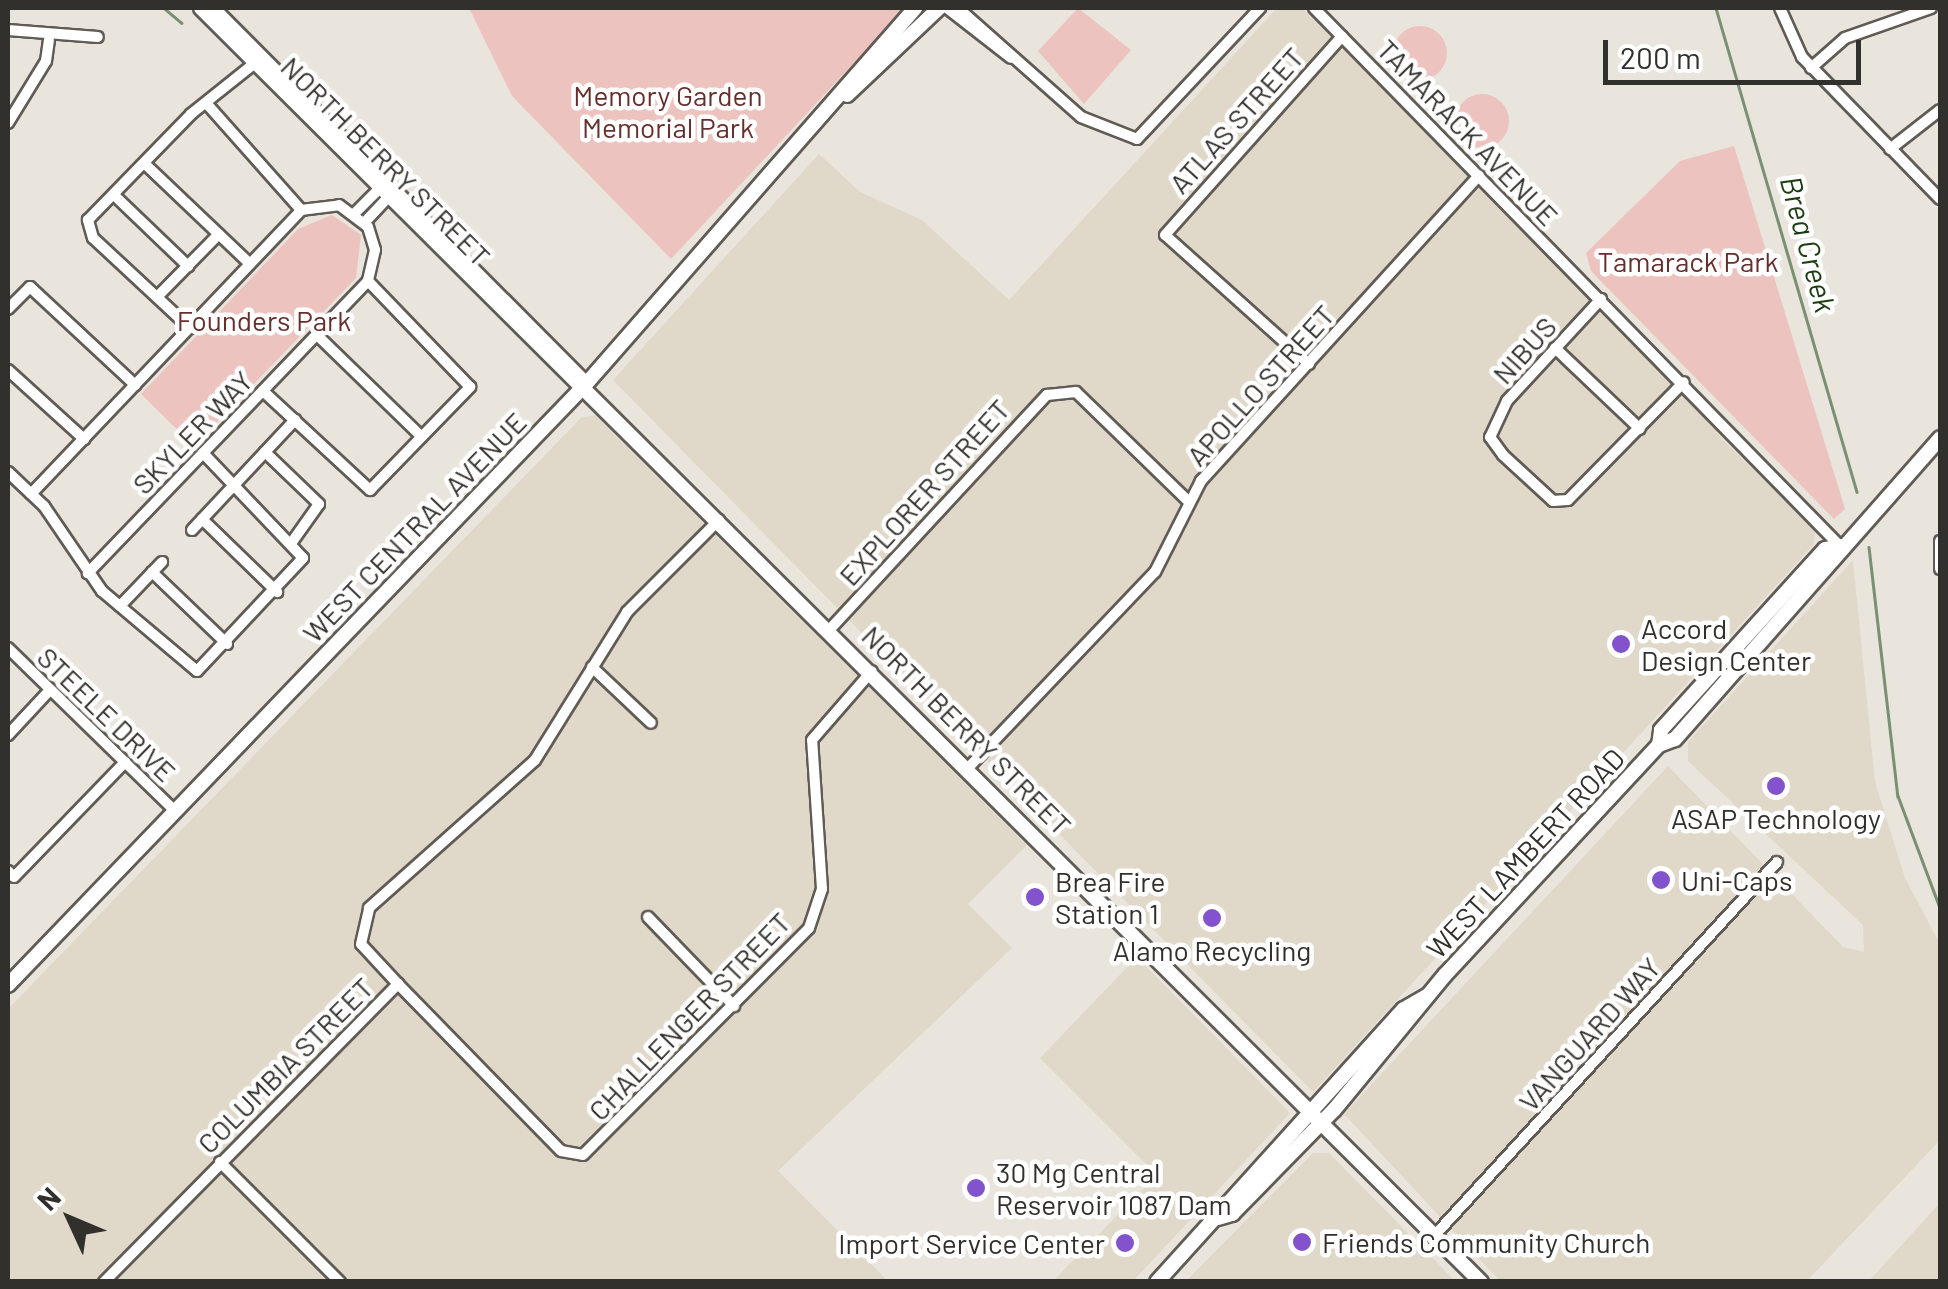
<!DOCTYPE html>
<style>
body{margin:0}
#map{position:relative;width:1948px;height:1289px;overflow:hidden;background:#e9e4dc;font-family:Barlow,sans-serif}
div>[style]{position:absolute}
.built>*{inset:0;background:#e0d8c9}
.green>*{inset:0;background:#edc3bf}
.round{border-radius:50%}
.stream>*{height:2.5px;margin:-1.25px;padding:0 1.25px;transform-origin:1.25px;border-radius:1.25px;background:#799071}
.roads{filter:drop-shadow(2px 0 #605b54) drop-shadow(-2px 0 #605b54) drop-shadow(0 2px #605b54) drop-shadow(0 -2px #605b54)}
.street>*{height:10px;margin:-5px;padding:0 5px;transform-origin:5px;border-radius:5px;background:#fff}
.secondary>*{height:14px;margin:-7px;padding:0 7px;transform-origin:7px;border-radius:7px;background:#fff}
.dots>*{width:28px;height:28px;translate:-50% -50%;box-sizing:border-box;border:5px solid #fff;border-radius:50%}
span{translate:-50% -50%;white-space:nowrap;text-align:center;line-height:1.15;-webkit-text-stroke:9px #fff;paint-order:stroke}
.park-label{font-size:28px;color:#672e2c}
.street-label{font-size:28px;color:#32302d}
.poi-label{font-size:28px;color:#32302d}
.left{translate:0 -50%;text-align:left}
.right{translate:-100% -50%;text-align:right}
.water-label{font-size:30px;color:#1b3d0f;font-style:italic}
.frame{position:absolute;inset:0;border:10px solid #32302d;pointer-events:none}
.north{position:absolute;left:20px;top:1169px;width:100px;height:100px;-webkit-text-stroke:8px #fff;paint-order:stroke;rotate:314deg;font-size:28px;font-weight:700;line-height:40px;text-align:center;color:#32302d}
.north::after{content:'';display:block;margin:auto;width:35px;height:45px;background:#32302d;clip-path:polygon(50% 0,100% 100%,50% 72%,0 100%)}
.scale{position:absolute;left:1603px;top:40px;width:258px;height:45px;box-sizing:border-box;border:5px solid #32302d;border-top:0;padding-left:12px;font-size:30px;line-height:35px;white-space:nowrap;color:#32302d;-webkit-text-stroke:8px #fff;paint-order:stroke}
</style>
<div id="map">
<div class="built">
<div style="clip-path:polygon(1277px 8px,1302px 8px,1684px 382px,1721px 438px,1815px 529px,1814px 544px,1313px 1092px,613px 380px,819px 154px,860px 192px,922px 220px,1009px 300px)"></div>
<div style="clip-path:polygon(595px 415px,1027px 845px,968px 904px,1012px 948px,778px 1171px,888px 1281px,8px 1281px,8px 1009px,581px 418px)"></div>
<div style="clip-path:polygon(1853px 560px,1875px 782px,1905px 878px,1940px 944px,1940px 1140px,1807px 1281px,1501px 1282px,1344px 1114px,1668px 766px,1843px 947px,1864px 952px,1863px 925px,1688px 761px,1688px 742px)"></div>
<div style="clip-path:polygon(1137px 957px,1290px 1113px,1133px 1281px,1053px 1281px,1157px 1175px,1040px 1058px)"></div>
<div style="clip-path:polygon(1313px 1153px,1329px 1153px,1455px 1281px,1186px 1281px)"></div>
<div style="clip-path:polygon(1940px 1203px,1940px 1281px,1869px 1281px)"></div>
</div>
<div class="green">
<div style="clip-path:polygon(469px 8px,905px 8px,671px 259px,512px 96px)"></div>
<div style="clip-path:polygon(1078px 8px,1131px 50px,1084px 104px,1038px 51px)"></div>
<div class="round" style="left:1393px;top:26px;width:54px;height:54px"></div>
<div class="round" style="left:1455px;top:94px;width:54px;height:54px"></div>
<div style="clip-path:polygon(1734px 146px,1845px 509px,1834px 519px,1591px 271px,1586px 253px,1680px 161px)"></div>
<div style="clip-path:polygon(332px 215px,361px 235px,356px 278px,194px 446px,141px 394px,298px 229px)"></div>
</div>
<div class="stream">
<div style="left:164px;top:8px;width:23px;rotate:40deg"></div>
<div style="left:1716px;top:8px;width:504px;rotate:73.76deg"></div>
<div style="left:1869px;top:547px;width:251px;rotate:83.4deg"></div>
<div style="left:1898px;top:796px;width:120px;rotate:69.4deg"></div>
</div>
<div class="roads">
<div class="street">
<div style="left:947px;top:8px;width:81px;rotate:38deg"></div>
<div style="left:958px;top:8px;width:164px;rotate:41.5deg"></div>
<div style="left:1081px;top:117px;width:60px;rotate:21.4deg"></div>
<div style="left:1137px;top:139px;width:180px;rotate:-46.8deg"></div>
<div style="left:1314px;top:8px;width:752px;rotate:45.65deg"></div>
<div style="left:1780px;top:8px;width:54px;rotate:65.8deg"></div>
<div style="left:1802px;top:57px;width:198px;rotate:45.8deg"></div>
<div style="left:8px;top:30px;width:90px;rotate:4.4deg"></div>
<div style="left:1811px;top:68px;width:45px;rotate:-41.4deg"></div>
<div style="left:1845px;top:38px;width:91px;rotate:-19.2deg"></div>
<div style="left:207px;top:104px;width:142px;rotate:48.4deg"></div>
<div style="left:8px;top:123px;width:73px;rotate:-58.5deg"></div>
<div style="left:46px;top:61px;width:21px;rotate:-82deg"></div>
<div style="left:1890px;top:149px;width:63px;rotate:-38deg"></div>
<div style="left:144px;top:163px;width:146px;rotate:43.6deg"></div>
<div style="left:114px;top:195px;width:103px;rotate:43.8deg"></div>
<div style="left:354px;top:214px;width:44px;rotate:-45deg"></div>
<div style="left:364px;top:223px;width:44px;rotate:-46.8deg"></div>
<div style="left:157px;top:297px;width:88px;rotate:-45.5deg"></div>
<div style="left:1601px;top:299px;width:139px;rotate:132.7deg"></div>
<div style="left:1507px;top:401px;width:40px;rotate:115deg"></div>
<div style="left:1490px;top:437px;width:22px;rotate:54deg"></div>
<div style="left:1503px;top:455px;width:68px;rotate:42.6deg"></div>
<div style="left:1553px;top:501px;width:15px;rotate:-4deg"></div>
<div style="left:1568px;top:500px;width:165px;rotate:-45.5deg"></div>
<div style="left:8px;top:309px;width:31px;rotate:-45deg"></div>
<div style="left:30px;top:287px;width:144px;rotate:43deg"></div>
<div style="left:190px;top:328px;width:132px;rotate:-137.1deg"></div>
<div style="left:93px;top:238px;width:19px;rotate:-106deg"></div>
<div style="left:88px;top:220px;width:148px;rotate:-45.8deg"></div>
<div style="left:191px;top:114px;width:88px;rotate:-38.6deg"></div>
<div style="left:317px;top:335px;width:146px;rotate:44.2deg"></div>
<div style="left:1555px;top:348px;width:117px;rotate:43.6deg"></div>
<div style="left:1309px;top:364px;width:193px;rotate:-138.1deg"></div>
<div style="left:1165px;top:235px;width:266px;rotate:-48.3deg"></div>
<div style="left:8px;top:370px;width:103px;rotate:42.2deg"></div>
<div style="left:263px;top:391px;width:146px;rotate:42.8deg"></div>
<div style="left:370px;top:490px;width:144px;rotate:-45.8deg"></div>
<div style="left:470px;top:387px;width:147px;rotate:-133.9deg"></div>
<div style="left:265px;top:452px;width:75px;rotate:43.9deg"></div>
<div style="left:319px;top:504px;width:47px;rotate:125.4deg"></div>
<div style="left:8px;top:472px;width:50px;rotate:43.4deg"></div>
<div style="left:44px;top:506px;width:103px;rotate:55.7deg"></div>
<div style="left:102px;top:591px;width:124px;rotate:40.1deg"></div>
<div style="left:197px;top:671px;width:155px;rotate:-46.8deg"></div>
<div style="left:303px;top:558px;width:145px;rotate:-133.6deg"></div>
<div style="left:31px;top:494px;width:392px;rotate:-46.4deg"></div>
<div style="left:301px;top:210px;width:38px;rotate:-7deg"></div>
<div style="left:339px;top:205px;width:36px;rotate:37deg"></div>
<div style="left:368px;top:227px;width:24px;rotate:73deg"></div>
<div style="left:375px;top:250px;width:32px;rotate:103deg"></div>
<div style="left:368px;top:281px;width:405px;rotate:133.8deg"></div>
<div style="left:202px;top:519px;width:105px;rotate:44.2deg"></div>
<div style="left:192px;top:530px;width:151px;rotate:-46.9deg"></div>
<div style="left:1940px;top:541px;width:28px;rotate:90deg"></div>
<div style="left:152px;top:572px;width:104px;rotate:43.8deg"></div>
<div style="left:120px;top:606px;width:61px;rotate:-46.3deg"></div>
<div style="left:831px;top:628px;width:318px;rotate:-47.2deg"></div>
<div style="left:1047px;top:395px;width:29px;rotate:-6deg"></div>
<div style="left:1076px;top:392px;width:158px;rotate:44.2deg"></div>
<div style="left:8px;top:648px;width:233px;rotate:44.3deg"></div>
<div style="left:592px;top:667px;width:81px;rotate:43.5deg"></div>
<div style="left:8px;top:735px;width:62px;rotate:-47deg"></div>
<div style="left:969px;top:767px;width:269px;rotate:-46.4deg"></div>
<div style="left:1155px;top:572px;width:102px;rotate:-63.2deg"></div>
<div style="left:1201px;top:481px;width:413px;rotate:-47.7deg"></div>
<div style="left:8px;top:871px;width:8px;rotate:45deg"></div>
<div style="left:14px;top:877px;width:160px;rotate:-46deg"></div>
<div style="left:648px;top:917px;width:124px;rotate:46deg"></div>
<div style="left:398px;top:984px;width:233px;rotate:45.7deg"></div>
<div style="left:561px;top:1151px;width:22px;rotate:10deg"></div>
<div style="left:583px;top:1155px;width:320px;rotate:-45.1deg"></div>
<div style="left:809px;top:928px;width:41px;rotate:-71.6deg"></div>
<div style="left:822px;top:889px;width:149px;rotate:-93.8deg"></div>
<div style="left:812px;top:740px;width:91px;rotate:-49deg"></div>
<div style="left:220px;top:1162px;width:170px;rotate:45deg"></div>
<div style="left:1435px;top:1235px;width:506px;rotate:-47.48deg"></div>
<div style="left:104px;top:1282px;width:419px;rotate:-45.4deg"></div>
<div style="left:398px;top:984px;width:54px;rotate:-132.8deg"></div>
<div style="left:361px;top:944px;width:37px;rotate:-77deg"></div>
<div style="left:369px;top:908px;width:222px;rotate:-41.7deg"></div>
<div style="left:535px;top:760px;width:174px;rotate:-58.1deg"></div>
<div style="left:627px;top:612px;width:130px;rotate:-45deg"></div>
</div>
<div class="secondary">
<div style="left:201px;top:8px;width:1806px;rotate:44.87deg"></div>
<div style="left:212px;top:8px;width:530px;rotate:45.15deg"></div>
<div style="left:847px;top:95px;width:127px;rotate:-43.4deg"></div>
<div style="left:1659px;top:745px;width:15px;rotate:-82deg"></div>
<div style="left:1661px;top:730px;width:244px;rotate:-47.8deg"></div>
<div style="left:1825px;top:549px;width:15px;rotate:-11deg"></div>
<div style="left:8px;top:985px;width:834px;rotate:-46.12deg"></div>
<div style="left:586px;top:384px;width:500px;rotate:-48.8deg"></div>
<div style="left:1218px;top:1218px;width:15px;rotate:-16deg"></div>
<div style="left:1232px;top:1214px;width:146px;rotate:-45.6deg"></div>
<div style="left:1334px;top:1110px;width:175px;rotate:-50.6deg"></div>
<div style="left:1445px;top:975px;width:314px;rotate:-47.1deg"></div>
<div style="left:1659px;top:745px;width:17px;rotate:-21deg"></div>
<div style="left:1675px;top:739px;width:401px;rotate:-48.6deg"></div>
<div style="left:1157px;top:1282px;width:368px;rotate:-47.9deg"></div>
<div style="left:1404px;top:1009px;width:28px;rotate:-30deg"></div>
</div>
</div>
<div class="dots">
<div style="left:1621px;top:644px;background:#8253cc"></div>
<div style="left:1776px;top:786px;background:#8253cc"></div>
<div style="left:1661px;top:880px;background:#8253cc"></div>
<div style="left:1035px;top:897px;background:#8253cc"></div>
<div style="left:1212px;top:918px;background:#8253cc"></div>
<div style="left:976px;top:1188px;background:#8253cc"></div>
<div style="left:1302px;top:1242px;background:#8253cc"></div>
<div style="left:1125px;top:1243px;background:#8253cc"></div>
</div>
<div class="park-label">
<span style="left:668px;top:111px">Memory Garden<br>Memorial Park</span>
<span style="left:1688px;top:261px">Tamarack Park</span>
<span style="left:264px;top:320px">Founders Park</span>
</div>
<div class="street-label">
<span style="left:1236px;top:120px;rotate:-48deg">ATLAS STREET</span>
<span style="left:1468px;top:132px;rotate:46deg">TAMARACK AVENUE</span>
<span style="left:386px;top:161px;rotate:45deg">NORTH BERRY STREET</span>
<span style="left:1524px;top:350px;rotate:-48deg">NIBUS</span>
<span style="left:1260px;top:385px;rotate:-48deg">APOLLO STREET</span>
<span style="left:192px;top:432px;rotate:-46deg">SKYLER WAY</span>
<span style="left:924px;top:492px;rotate:-48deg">EXPLORER STREET</span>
<span style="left:414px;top:527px;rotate:-46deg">WEST CENTRAL AVENUE</span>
<span style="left:107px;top:714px;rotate:44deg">STEELE DRIVE</span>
<span style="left:967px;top:730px;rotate:45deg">NORTH BERRY STREET</span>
<span style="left:1525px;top:853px;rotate:-47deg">WEST LAMBERT ROAD</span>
<span style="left:689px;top:1016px;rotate:-46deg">CHALLENGER STREET</span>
<span style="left:1589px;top:1034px;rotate:-48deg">VANGUARD WAY</span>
<span style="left:285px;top:1065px;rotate:-45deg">COLUMBIA STREET</span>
</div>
<div class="poi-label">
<span class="left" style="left:1641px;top:644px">Accord<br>Design Center</span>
<span style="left:1776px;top:818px">ASAP Technology</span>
<span class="left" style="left:1681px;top:880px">Uni-Caps</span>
<span class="left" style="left:1055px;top:897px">Brea Fire<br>Station 1</span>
<span style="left:1212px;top:950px">Alamo Recycling</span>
<span class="left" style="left:996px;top:1188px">30 Mg Central<br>Reservoir 1087 Dam</span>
<span class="left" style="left:1322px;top:1242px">Friends Community Church</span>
<span class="right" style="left:1105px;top:1243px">Import Service Center</span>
</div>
<div class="water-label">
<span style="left:1809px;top:244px;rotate:75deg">Brea Creek</span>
</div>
<div class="frame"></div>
<div class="north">N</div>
<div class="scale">200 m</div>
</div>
